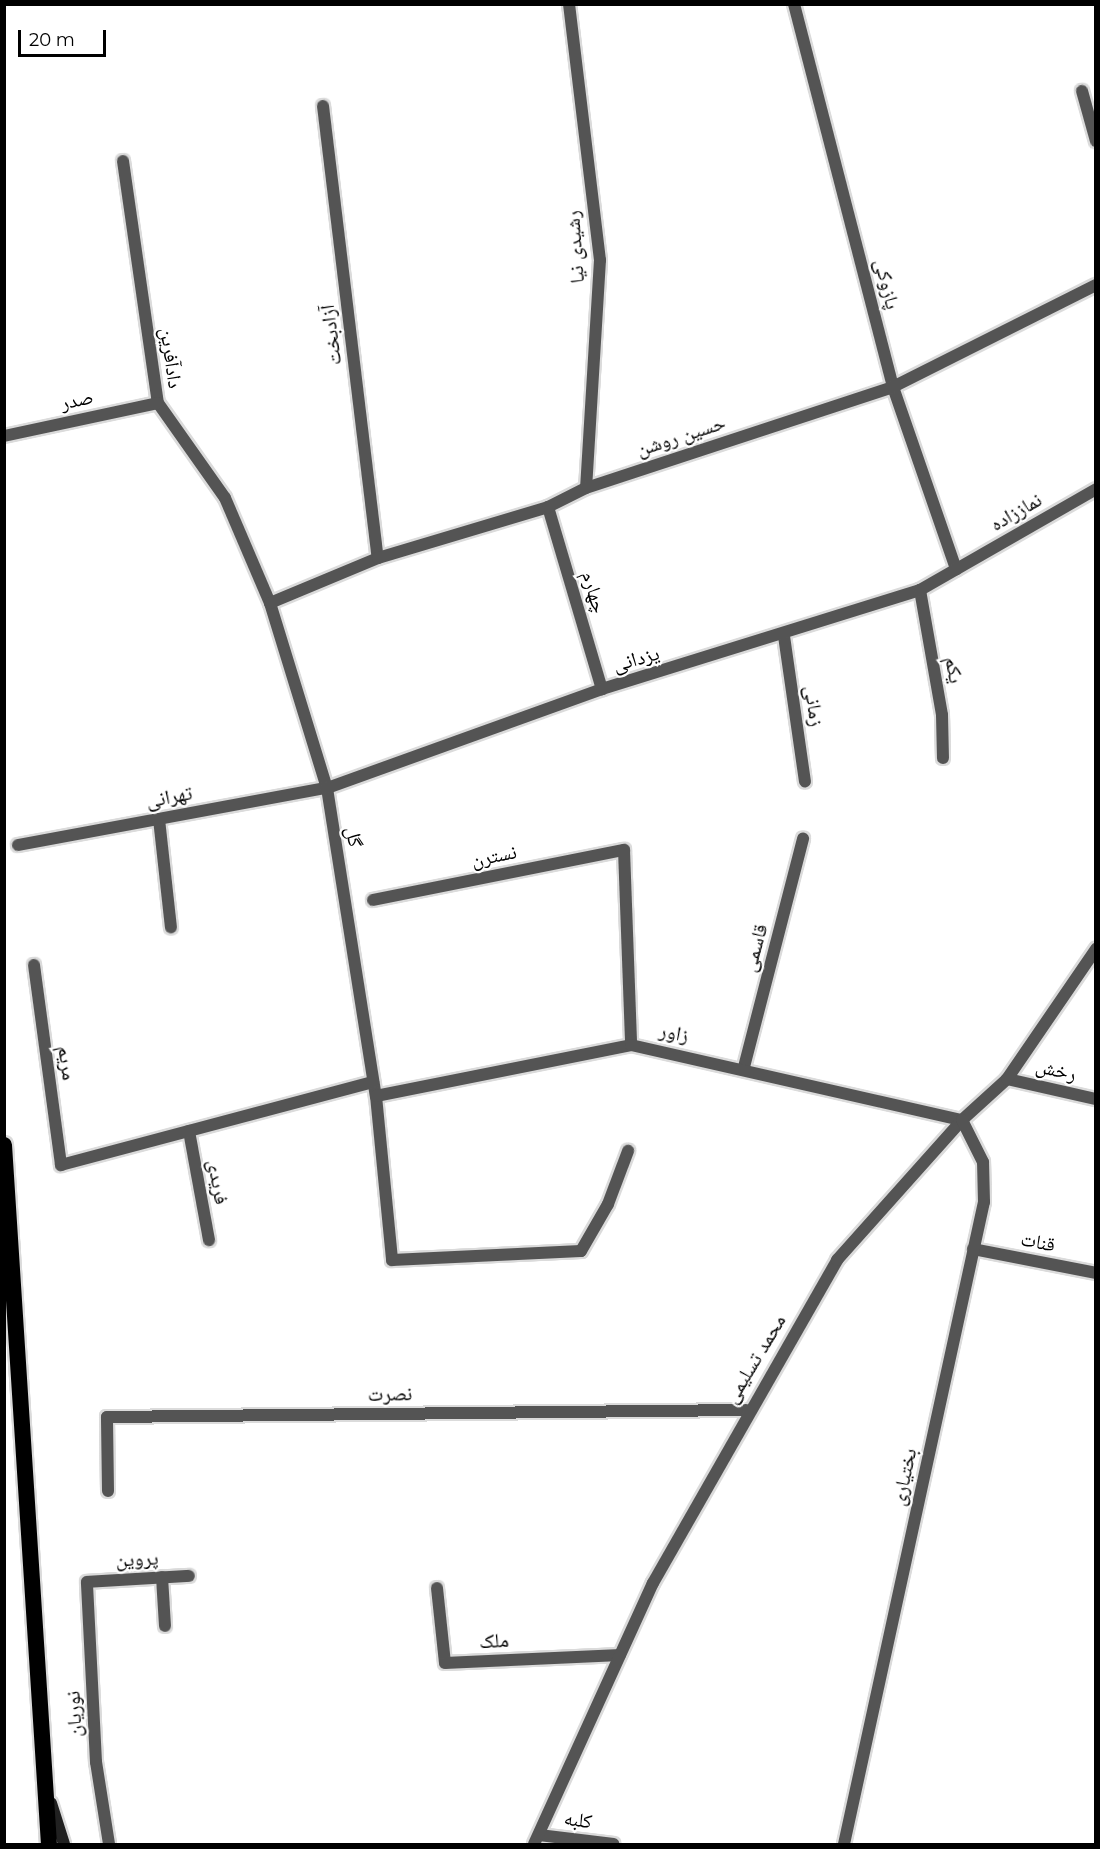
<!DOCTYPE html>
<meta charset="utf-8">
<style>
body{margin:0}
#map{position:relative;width:1100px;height:1849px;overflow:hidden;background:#fff;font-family:Montserrat,"Noto Naskh Arabic",sans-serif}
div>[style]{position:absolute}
.roads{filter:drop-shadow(2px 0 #dbdbdb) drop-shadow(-2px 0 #dbdbdb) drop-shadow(0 2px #dbdbdb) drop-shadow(0 -2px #dbdbdb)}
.service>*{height:12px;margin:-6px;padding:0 6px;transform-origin:6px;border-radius:6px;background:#545454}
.minor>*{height:12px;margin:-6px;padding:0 6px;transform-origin:6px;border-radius:6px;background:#545454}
.secondary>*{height:12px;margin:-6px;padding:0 6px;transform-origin:6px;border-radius:6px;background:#212121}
.trunk>*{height:16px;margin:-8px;padding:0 8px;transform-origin:8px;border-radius:8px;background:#000}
span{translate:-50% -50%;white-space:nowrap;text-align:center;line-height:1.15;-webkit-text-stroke:4.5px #fff;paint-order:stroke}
.street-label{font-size:20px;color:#000}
.frame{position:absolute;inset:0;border:6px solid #000;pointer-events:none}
.scale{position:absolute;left:18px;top:30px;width:88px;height:27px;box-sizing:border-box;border:3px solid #000;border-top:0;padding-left:8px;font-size:18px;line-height:21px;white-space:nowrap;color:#000;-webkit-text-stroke:4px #fff;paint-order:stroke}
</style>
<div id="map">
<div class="roads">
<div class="service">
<div style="left:1082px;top:91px;width:52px;rotate:74.4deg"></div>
<div style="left:784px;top:636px;width:147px;rotate:81.8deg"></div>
<div style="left:159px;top:819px;width:109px;rotate:83.7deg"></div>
<div style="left:189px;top:1131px;width:111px;rotate:79.6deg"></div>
<div style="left:162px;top:1577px;width:49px;rotate:86.5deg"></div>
<div style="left:437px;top:1588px;width:75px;rotate:83.9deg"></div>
<div style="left:445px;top:1663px;width:175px;rotate:-2.6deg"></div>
<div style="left:539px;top:1835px;width:75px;rotate:6.9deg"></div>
</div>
<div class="minor">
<div style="left:569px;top:4px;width:258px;rotate:83.1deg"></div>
<div style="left:600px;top:260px;width:228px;rotate:93.5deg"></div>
<div style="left:794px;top:4px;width:396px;rotate:75.5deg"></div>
<div style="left:893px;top:387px;width:193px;rotate:70.9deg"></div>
<div style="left:323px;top:106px;width:455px;rotate:83.1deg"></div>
<div style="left:123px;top:161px;width:245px;rotate:81.8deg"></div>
<div style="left:158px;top:403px;width:116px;rotate:54.8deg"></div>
<div style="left:225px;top:498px;width:114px;rotate:66.8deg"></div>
<div style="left:270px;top:603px;width:194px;rotate:72.9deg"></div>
<div style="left:327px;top:788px;width:312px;rotate:81deg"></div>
<div style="left:376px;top:1096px;width:165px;rotate:84.4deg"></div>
<div style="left:392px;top:1260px;width:189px;rotate:-2.7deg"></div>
<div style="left:581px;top:1251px;width:54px;rotate:-60.1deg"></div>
<div style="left:608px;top:1204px;width:57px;rotate:-69.3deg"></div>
<div style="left:4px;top:436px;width:157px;rotate:-12.1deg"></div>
<div style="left:548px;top:507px;width:190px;rotate:73.5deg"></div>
<div style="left:920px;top:590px;width:127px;rotate:80deg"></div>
<div style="left:942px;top:715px;width:43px;rotate:88.7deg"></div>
<div style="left:270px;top:603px;width:117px;rotate:-22.6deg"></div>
<div style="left:378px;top:558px;width:177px;rotate:-16.7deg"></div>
<div style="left:548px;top:507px;width:42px;rotate:-26.6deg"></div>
<div style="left:586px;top:488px;width:323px;rotate:-18.2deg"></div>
<div style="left:893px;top:387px;width:227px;rotate:-26.7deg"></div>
<div style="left:18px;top:845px;width:314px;rotate:-10.5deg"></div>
<div style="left:327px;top:788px;width:292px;rotate:-19.8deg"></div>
<div style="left:602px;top:689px;width:333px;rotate:-17.3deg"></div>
<div style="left:920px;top:590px;width:203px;rotate:-29.8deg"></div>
<div style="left:373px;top:900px;width:256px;rotate:-11.3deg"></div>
<div style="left:624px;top:850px;width:195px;rotate:87.9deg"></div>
<div style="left:34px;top:965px;width:202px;rotate:82.3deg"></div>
<div style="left:61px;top:1165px;width:323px;rotate:-14.9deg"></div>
<div style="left:744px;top:1067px;width:236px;rotate:-75.5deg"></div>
<div style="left:1007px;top:1079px;width:91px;rotate:12.7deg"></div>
<div style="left:376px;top:1096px;width:260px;rotate:-11.3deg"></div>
<div style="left:631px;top:1045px;width:339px;rotate:12.8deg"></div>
<div style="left:973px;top:1249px;width:125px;rotate:11deg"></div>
<div style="left:108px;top:1491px;width:74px;rotate:-90.8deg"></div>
<div style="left:107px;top:1417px;width:639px;rotate:-0.63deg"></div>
<div style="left:109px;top:1844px;width:83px;rotate:-99deg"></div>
<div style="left:96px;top:1762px;width:180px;rotate:-92.9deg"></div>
<div style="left:87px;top:1582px;width:102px;rotate:-3.4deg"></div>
<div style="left:534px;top:1844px;width:287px;rotate:-65.5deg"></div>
<div style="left:653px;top:1583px;width:372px;rotate:-60.3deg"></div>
<div style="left:837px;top:1260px;width:188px;rotate:-48.2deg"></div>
<div style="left:962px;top:1120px;width:61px;rotate:-42.3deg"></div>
<div style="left:1007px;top:1079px;width:158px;rotate:-55.6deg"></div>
<div style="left:844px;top:1844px;width:657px;rotate:-77.7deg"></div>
<div style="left:984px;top:1202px;width:40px;rotate:-91.4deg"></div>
<div style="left:983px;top:1162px;width:47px;rotate:-116.6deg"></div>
</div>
<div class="secondary">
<div style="left:51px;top:1803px;width:43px;rotate:72.4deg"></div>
</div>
<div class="trunk">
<div style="left:4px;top:1145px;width:700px;rotate:86.32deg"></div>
</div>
</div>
<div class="street-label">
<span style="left:575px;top:247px;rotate:-94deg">رشیدی نیا</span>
<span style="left:887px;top:284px;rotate:76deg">پازوکی</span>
<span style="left:331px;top:335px;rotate:-97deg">آزادبخت</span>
<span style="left:171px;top:358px;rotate:82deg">دادآفرین</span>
<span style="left:77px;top:400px;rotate:-12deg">صدر</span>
<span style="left:681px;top:436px;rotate:-18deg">حسین روشن</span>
<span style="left:1016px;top:512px;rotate:-30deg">نماززاده</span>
<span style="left:594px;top:592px;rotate:73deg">چهارم</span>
<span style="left:636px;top:659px;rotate:-16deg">یزدانی</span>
<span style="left:954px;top:670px;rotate:80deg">یکم</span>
<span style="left:814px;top:706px;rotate:82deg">زمانی</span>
<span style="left:169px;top:797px;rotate:-11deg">تهرانی</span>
<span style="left:354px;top:837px;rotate:81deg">گل</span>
<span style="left:494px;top:856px;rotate:-11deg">نسترن</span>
<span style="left:755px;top:948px;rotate:-75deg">قاسمی</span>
<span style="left:674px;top:1033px;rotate:11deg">زاور</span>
<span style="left:67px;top:1063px;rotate:82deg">مریم</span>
<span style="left:1056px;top:1070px;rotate:13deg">رخش</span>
<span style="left:218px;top:1182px;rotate:80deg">فریدی</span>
<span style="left:1038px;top:1242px;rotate:11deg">قنات</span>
<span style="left:755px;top:1359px;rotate:-59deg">محمد تسلیمی</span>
<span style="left:390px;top:1394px;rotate:-1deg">نصرت</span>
<span style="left:904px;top:1477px;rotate:-78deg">بختیاری</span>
<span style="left:137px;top:1559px;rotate:-3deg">پروین</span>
<span style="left:494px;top:1641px;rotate:-3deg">ملک</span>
<span style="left:74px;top:1714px;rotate:-93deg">نوریان</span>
<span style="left:578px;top:1820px;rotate:8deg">کلبه</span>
</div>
<div class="frame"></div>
<div class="scale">20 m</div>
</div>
